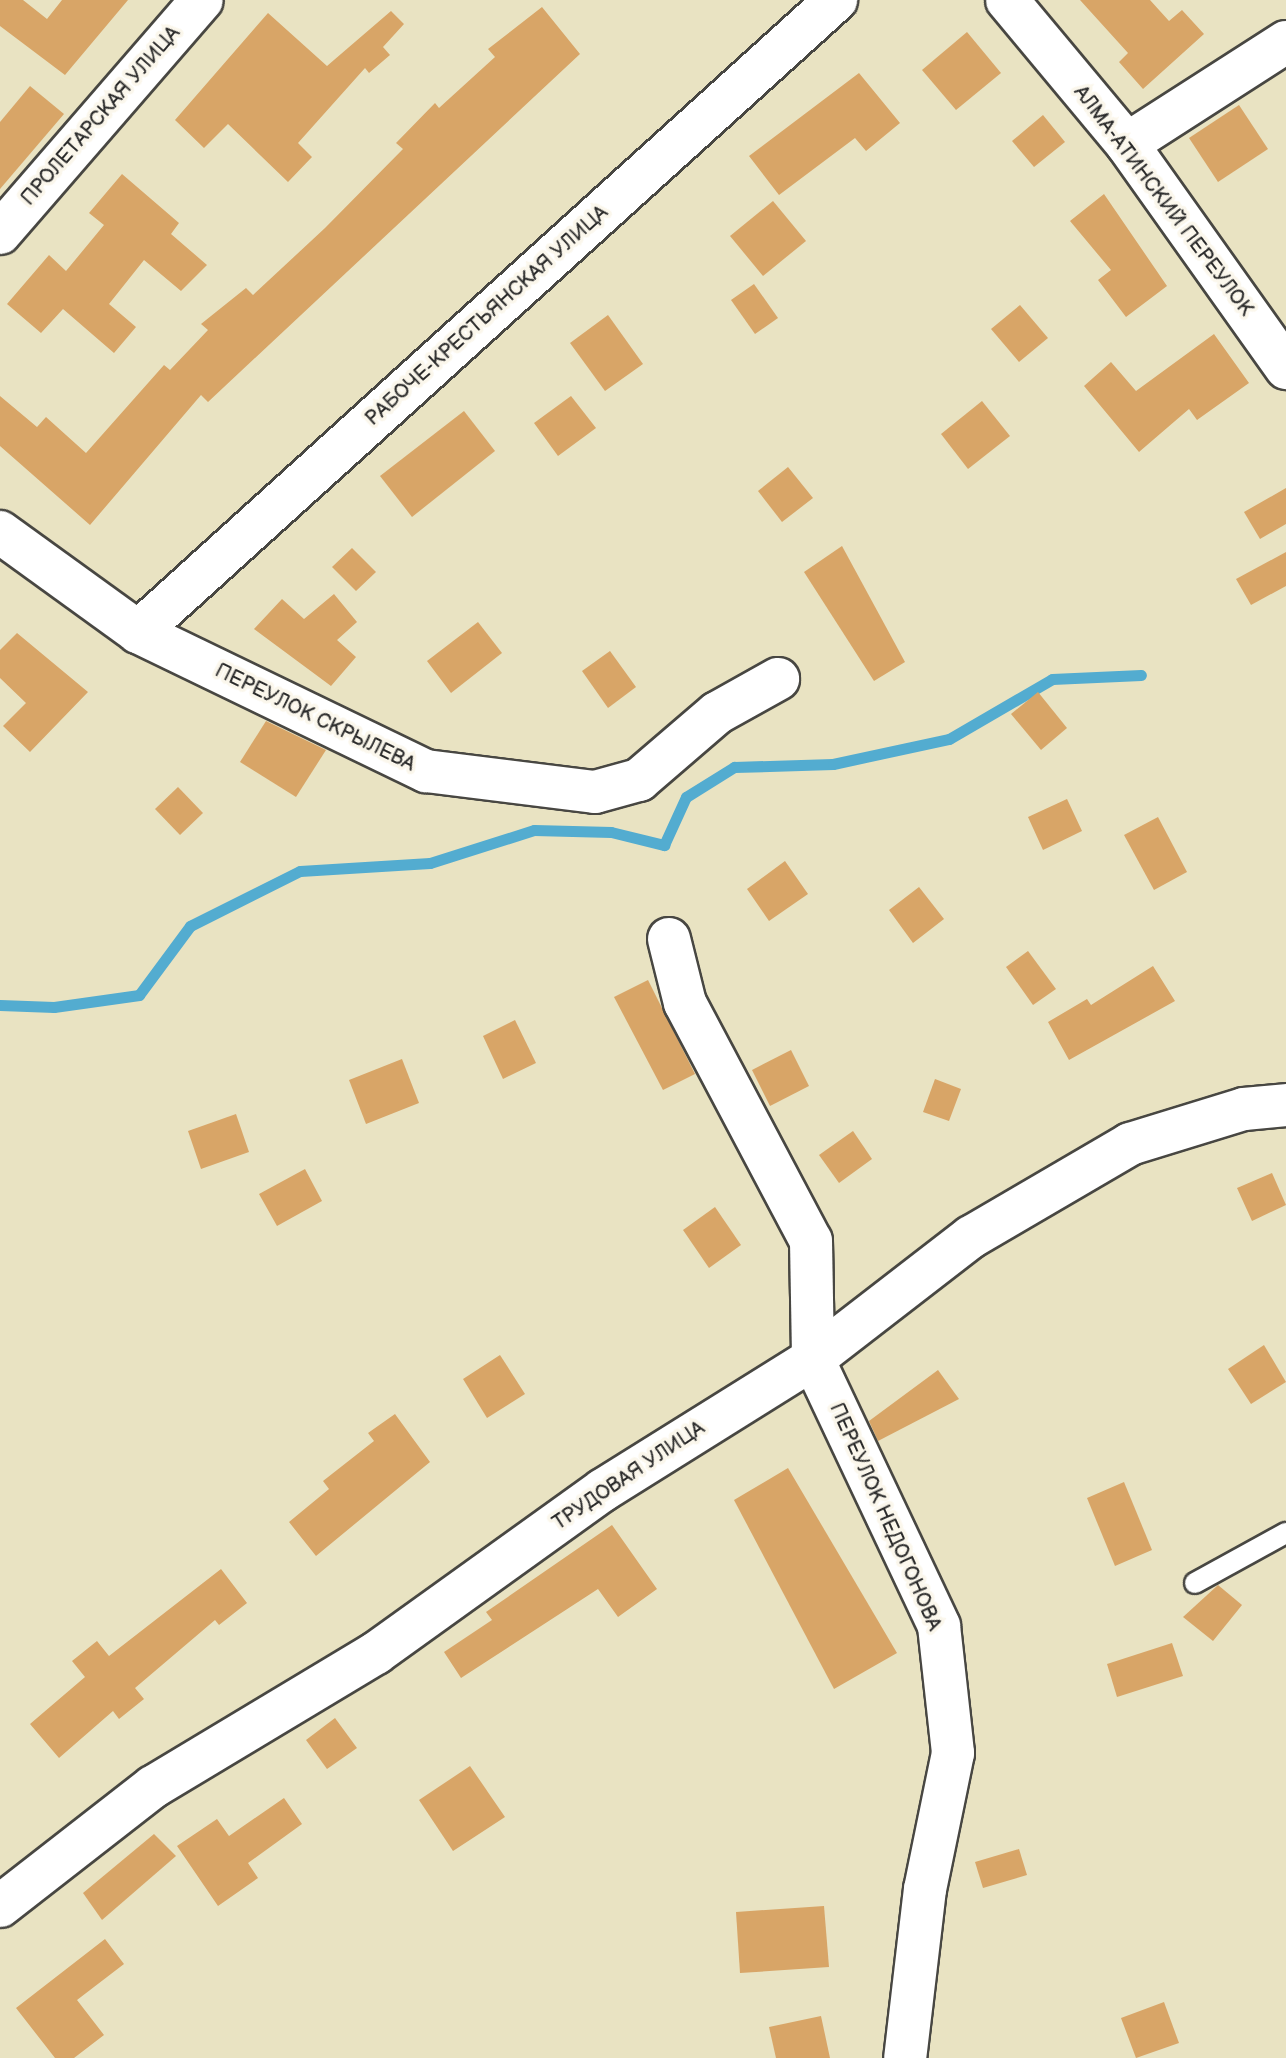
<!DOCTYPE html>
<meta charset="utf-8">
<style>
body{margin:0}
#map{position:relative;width:1286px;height:2058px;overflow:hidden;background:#e9e3c2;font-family:"Balsamiq Sans",sans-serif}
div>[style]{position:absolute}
.stream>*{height:11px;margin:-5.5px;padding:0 5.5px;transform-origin:5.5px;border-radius:5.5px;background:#53acd0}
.building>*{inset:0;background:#d8a567}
.roads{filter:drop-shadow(2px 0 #484742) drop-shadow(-2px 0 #484742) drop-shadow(0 2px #484742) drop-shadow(0 -2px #484742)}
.lane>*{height:20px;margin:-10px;padding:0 10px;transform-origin:10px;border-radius:10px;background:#fff}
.street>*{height:42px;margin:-21px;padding:0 21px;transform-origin:21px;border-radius:21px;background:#fff}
span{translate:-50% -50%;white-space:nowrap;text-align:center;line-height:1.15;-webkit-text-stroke:7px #fbf7ec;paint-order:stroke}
.street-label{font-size:20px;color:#2b2b2b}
</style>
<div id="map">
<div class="stream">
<div style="left:0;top:1005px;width:54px;rotate:2.1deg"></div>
<div style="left:54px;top:1007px;width:86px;rotate:-8deg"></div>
<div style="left:139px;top:995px;width:86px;rotate:-53.5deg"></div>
<div style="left:190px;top:926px;width:123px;rotate:-26.6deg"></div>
<div style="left:300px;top:871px;width:130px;rotate:-3.5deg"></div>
<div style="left:430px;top:863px;width:109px;rotate:-17.6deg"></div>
<div style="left:534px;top:830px;width:77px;rotate:1.5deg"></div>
<div style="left:611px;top:832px;width:55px;rotate:13.8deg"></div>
<div style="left:664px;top:845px;width:53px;rotate:-65.4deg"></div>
<div style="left:686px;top:797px;width:57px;rotate:-32deg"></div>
<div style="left:734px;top:767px;width:99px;rotate:-1.7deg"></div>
<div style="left:833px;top:764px;width:119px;rotate:-12.2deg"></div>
<div style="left:949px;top:739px;width:119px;rotate:-30.2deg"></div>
<div style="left:1052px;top:679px;width:89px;rotate:-2.6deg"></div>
</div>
<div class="building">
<div style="clip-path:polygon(0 0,23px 0,47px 19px,62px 0,128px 0,65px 75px,0 26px)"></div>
<div style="clip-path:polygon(1080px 0,1150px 0,1169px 21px,1182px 10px,1204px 34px,1143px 89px,1119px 62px,1128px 53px)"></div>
<div style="clip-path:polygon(542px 7px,580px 54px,208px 402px,201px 395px,90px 525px,0 446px,0 396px,37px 427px,46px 417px,86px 453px,164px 365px,170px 370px,208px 330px,201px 324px,246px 288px,253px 295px,325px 228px,403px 149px,396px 143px,435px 103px,439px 108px,495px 57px,488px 49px)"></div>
<div style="clip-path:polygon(391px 11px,404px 24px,383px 47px,390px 55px,369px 73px,365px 68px,298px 143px,312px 157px,288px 182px,228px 124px,204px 148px,175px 120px,268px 13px,327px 66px)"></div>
<div style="clip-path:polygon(967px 32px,1001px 73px,956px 110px,922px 70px)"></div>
<div style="clip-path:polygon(859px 73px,900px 123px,866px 151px,855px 138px,779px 195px,749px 156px)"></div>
<div style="clip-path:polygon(30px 86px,64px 114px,0 189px,0 122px)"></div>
<div style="clip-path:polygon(1239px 105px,1268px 149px,1218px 182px,1189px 138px)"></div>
<div style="clip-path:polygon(1043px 115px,1065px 142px,1034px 167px,1012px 141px)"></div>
<div style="clip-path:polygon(122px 174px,179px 223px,171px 234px,207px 265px,181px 291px,144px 260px,109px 304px,136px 327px,114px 353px,63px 309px,41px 333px,7px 304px,49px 255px,66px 271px,104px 225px,89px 213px)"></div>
<div style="clip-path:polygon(1104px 194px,1167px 286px,1126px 317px,1098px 280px,1111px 270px,1070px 221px)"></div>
<div style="clip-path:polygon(773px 201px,806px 241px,763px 276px,730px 236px)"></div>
<div style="clip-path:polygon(754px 284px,778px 318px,755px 334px,731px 300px)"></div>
<div style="clip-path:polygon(1020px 305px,1048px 338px,1019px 362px,991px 329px)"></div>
<div style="clip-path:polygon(608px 315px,643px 364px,605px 391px,570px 343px)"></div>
<div style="clip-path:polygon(1214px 334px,1249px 383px,1197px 420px,1189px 409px,1139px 452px,1084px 386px,1111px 362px,1136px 391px)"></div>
<div style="clip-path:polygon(571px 396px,596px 428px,558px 456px,534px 423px)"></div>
<div style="clip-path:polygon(982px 401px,1010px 436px,968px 469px,941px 434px)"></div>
<div style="clip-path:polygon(464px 411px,495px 451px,412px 517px,380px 476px)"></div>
<div style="clip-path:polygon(788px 467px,813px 498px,782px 522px,758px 491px)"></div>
<div style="clip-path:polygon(1286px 488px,1286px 524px,1260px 539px,1244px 512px)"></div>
<div style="clip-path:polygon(842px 546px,905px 662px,874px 681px,804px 572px)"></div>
<div style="clip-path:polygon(352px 548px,376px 572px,356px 591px,332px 567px)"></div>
<div style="clip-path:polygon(1286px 552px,1286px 586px,1251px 605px,1236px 579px)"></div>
<div style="clip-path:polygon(334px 594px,357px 622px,337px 640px,356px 657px,331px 686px,254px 629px,282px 599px,304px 619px)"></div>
<div style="clip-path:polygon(478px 622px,502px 653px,451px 693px,427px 661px)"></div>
<div style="clip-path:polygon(17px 633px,88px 692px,30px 752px,3px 726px,26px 703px,0 678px,0 650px)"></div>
<div style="clip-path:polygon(610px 651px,636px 687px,608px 708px,582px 671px)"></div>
<div style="clip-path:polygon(1038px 692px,1067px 728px,1041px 750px,1011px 714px)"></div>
<div style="clip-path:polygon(266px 721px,326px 750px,296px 797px,240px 762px)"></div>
<div style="clip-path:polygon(178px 787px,203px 813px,180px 835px,155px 809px)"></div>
<div style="clip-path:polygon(1067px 799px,1082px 831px,1043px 850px,1028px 817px)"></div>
<div style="clip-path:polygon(1158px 817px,1187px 872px,1154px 890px,1124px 835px)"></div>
<div style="clip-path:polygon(785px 861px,808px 894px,769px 921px,747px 889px)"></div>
<div style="clip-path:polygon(919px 887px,944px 919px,913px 943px,889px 910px)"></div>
<div style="clip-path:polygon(1028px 951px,1056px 989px,1033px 1005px,1006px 967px)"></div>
<div style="clip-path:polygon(1153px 966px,1175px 1001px,1069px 1060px,1048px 1022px,1087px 999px,1091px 1005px)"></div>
<div style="clip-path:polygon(648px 980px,695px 1074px,663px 1090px,614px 997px)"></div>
<div style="clip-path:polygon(515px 1020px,536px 1063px,503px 1079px,483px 1036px)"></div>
<div style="clip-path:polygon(791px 1050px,809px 1086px,770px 1106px,752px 1070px)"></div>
<div style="clip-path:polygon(402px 1059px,419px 1103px,366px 1124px,349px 1080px)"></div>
<div style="clip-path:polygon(935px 1079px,961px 1089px,949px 1121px,923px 1112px)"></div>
<div style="clip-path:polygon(236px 1114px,249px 1152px,201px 1169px,188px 1131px)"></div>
<div style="clip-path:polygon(853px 1131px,872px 1159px,839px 1183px,819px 1155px)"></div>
<div style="clip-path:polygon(305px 1169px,322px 1201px,277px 1226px,259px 1194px)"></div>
<div style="clip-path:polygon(1272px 1173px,1286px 1205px,1252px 1221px,1237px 1188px)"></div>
<div style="clip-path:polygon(715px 1207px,741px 1245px,709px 1268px,683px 1230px)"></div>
<div style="clip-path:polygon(1264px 1345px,1286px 1382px,1251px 1404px,1228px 1369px)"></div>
<div style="clip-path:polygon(500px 1355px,525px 1394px,487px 1418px,463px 1379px)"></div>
<div style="clip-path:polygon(938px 1370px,959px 1399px,878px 1441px,869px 1421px)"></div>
<div style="clip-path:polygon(395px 1414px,430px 1462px,316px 1556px,289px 1522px,329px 1489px,323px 1481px,374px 1441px,368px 1433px)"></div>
<div style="clip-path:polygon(788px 1468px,897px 1653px,834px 1689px,734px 1500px)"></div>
<div style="clip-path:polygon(1124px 1482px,1152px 1550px,1115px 1566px,1087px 1498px)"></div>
<div style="clip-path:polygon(612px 1525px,657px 1589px,618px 1617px,598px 1589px,461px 1678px,444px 1652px,492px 1620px,486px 1612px)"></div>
<div style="clip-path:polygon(221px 1569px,247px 1603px,219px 1625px,215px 1620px,135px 1688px,144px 1699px,119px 1719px,113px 1711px,59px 1758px,30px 1724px,85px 1677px,72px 1661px,97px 1641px,109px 1656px)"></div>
<div style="clip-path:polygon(1218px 1585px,1242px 1605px,1213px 1641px,1183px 1617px)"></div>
<div style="clip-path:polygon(1172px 1643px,1183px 1676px,1117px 1697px,1107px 1664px)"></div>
<div style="clip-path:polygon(335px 1718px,357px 1748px,327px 1769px,306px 1740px)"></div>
<div style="clip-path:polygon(470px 1766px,505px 1817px,453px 1851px,419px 1800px)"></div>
<div style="clip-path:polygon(284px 1798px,302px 1824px,248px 1863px,258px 1878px,218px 1906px,177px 1846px,217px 1819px,229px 1836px)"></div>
<div style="clip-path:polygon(154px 1834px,176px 1856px,102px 1920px,83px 1893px)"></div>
<div style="clip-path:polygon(1019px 1849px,1027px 1875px,983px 1888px,975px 1862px)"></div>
<div style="clip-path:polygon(824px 1906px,829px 1967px,740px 1973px,736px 1912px)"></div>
<div style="clip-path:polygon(105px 1939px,124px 1964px,77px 2000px,104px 2035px,74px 2058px,55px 2058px,16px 2008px)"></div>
<div style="clip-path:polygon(1164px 2002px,1179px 2043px,1136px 2058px,1121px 2018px)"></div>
<div style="clip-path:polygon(821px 2016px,830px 2058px,776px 2058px,769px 2027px)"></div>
</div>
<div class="roads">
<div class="lane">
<div style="left:1195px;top:1583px;width:104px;rotate:-28.8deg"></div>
</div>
<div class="street">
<div style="left:1007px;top:0;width:187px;rotate:50.2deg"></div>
<div style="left:1127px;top:144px;width:275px;rotate:54.6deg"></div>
<div style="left:1127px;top:144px;width:189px;rotate:-32.7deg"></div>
<div style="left:0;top:233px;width:308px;rotate:-49.1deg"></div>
<div style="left:0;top:532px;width:170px;rotate:35.9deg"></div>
<div style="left:138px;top:632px;width:320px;rotate:25.8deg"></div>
<div style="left:426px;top:771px;width:170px;rotate:7.1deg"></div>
<div style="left:595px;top:792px;width:46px;rotate:-15.3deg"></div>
<div style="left:639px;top:780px;width:103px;rotate:-40.7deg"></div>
<div style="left:717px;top:713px;width:70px;rotate:-29.1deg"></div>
<div style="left:138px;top:632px;width:942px;rotate:-42.16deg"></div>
<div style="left:669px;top:939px;width:66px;rotate:76deg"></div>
<div style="left:685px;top:1003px;width:269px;rotate:62.1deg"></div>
<div style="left:811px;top:1241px;width:118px;rotate:89deg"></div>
<div style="left:813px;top:1359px;width:295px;rotate:64.7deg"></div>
<div style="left:939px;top:1626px;width:128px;rotate:83.7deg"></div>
<div style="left:953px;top:1753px;width:139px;rotate:101.6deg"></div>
<div style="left:925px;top:1889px;width:170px;rotate:96.7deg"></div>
<div style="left:0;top:1906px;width:194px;rotate:-37.9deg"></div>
<div style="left:153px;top:1787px;width:260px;rotate:-31deg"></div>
<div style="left:376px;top:1653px;width:279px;rotate:-35.7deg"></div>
<div style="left:603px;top:1490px;width:248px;rotate:-32deg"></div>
<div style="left:813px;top:1359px;width:200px;rotate:-37.7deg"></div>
<div style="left:971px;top:1237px;width:184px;rotate:-30.3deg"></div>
<div style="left:1130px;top:1144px;width:119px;rotate:-17.1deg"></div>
<div style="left:1244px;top:1109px;width:42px;rotate:-5.4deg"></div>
</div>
</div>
<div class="street-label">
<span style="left:101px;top:116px;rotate:-49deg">ПРОЛЕТАРСКАЯ УЛИЦА</span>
<span style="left:1163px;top:201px;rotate:53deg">АЛМА-АТИНСКИЙ ПЕРЕУЛОК</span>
<span style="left:487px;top:316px;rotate:-42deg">РАБОЧЕ-КРЕСТЬЯНСКАЯ УЛИЦА</span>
<span style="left:315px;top:718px;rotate:26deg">ПЕРЕУЛОК СКРЫЛЕВА</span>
<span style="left:629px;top:1476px;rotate:-34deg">ТРУДОВАЯ УЛИЦА</span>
<span style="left:885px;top:1517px;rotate:66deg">ПЕРЕУЛОК НЕДОГОНОВА</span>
</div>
</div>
